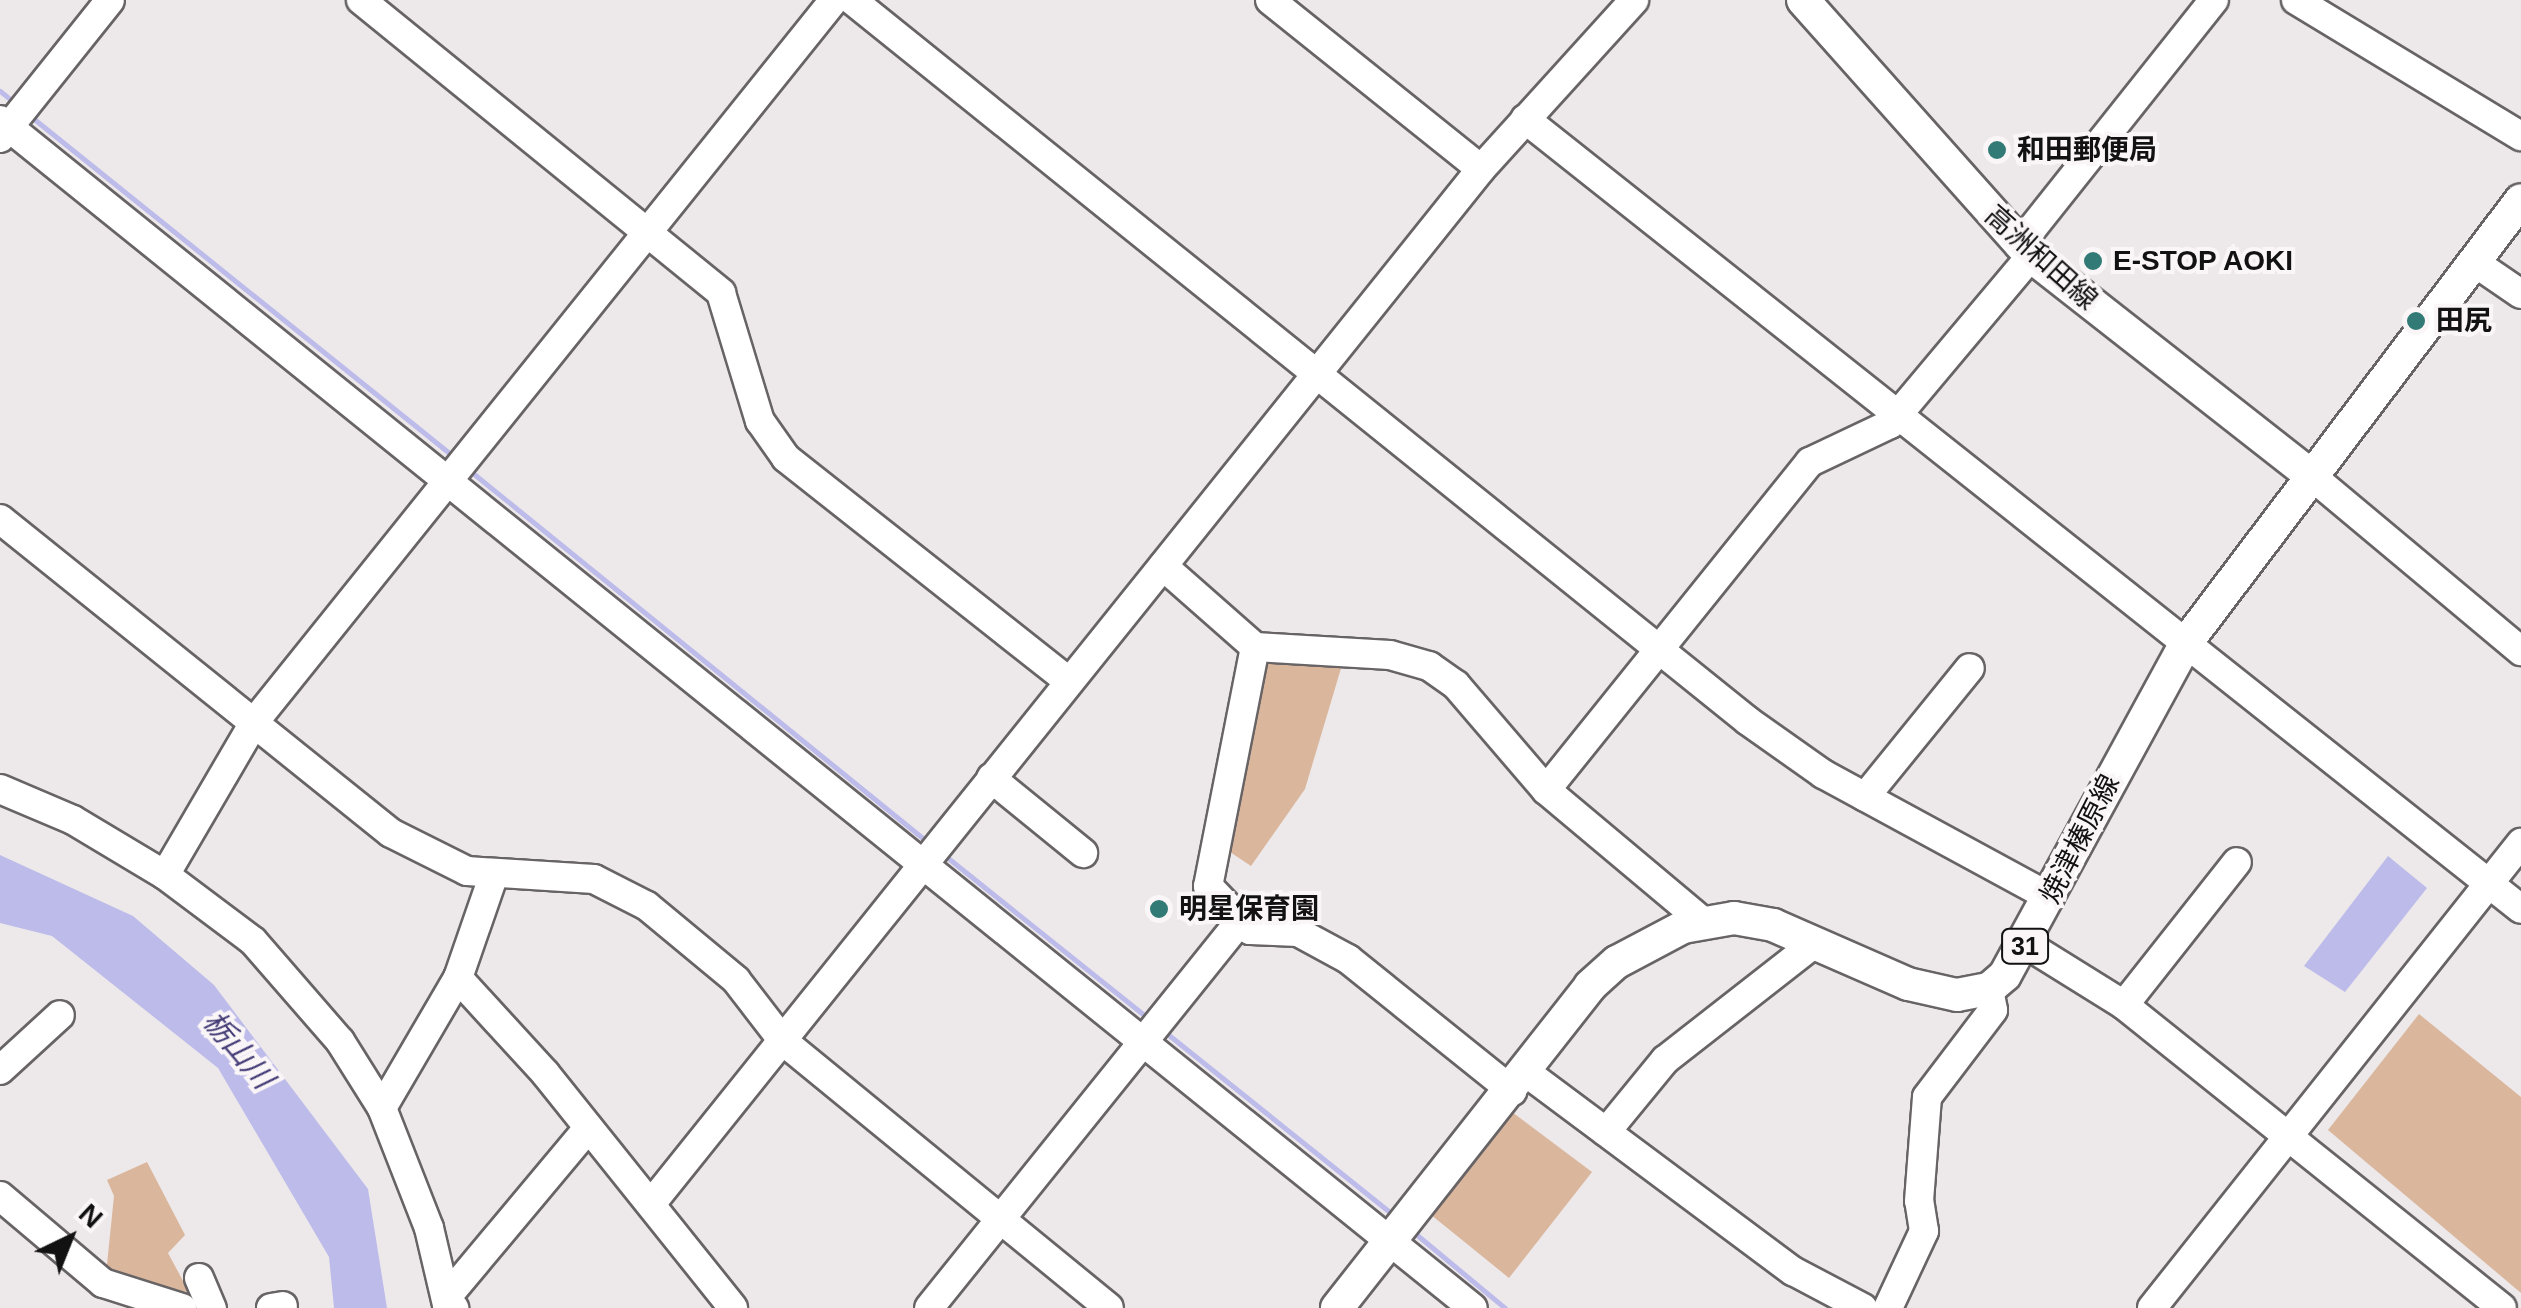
<!DOCTYPE html>
<meta charset="utf-8">
<style>
body{margin:0}
#map{position:relative;width:2521px;height:1308px;overflow:hidden;background:#ede9ea;font-family:Arial,"Noto Sans JP",sans-serif}
div>[style]{position:absolute}
.green>*{inset:0;background:#dab69c}
.water>*{inset:0;background:#bdbbea}
.stream>*{height:5px;margin:-2.5px;padding:0 2.5px;transform-origin:2.5px;border-radius:2.5px;background:#bdbbea}
.roads{filter:drop-shadow(2px 0 #686466) drop-shadow(-2px 0 #686466) drop-shadow(0 2px #686466) drop-shadow(0 -2px #686466)}
.minor>*{height:28px;margin:-14px;padding:0 14px;transform-origin:14px;border-radius:14px;background:#fff}
.major>*{height:32px;margin:-16px;padding:0 16px;transform-origin:16px;border-radius:16px;background:#fff}
.dots>*{width:28px;height:28px;translate:-50% -50%;box-sizing:border-box;border:5px solid #faf6f7;border-radius:50%}
span{translate:-50% -50%;white-space:nowrap;text-align:center;line-height:1.15;-webkit-text-stroke:8px #faf6f7;paint-order:stroke}
.shield-label span{padding:2px 8px;background:#faf6f7;border:2px solid;border-radius:8px;-webkit-text-stroke-width:0}
.shield-label{font-size:25px;color:#131212;font-weight:700}
.poi-label{font-size:28px;color:#131212;font-weight:700}
.left{translate:0 -50%;text-align:left}
.street-label{font-size:28px;color:#131212}
.water-label{font-size:30px;color:#433b76;font-style:italic}
.north{position:absolute;left:20px;top:1188px;width:100px;height:100px;-webkit-text-stroke:8px #faf6f7;paint-order:stroke;rotate:43deg;font-size:28px;font-weight:700;line-height:40px;text-align:center;color:#131212}
.north::after{content:'';display:block;margin:auto;width:35px;height:45px;background:#131212;clip-path:polygon(50% 0,100% 100%,50% 72%,0 100%)}
</style>
<div id="map">
<div class="green">
<div style="clip-path:polygon(1264px 660px,1342px 665px,1305px 789px,1251px 866px,1227px 850px)"></div>
<div style="clip-path:polygon(2419px 1014px,2521px 1097px,2521px 1293px,2328px 1130px)"></div>
<div style="clip-path:polygon(1512px 1112px,1592px 1172px,1509px 1278px,1430px 1214px)"></div>
<div style="clip-path:polygon(147px 1162px,185px 1235px,168px 1253px,189px 1292px,105px 1284px,114px 1196px,107px 1180px)"></div>
</div>
<div class="water">
<div style="clip-path:polygon(0 855px,133px 916px,214px 985px,368px 1189px,387px 1308px,334px 1308px,329px 1257px,218px 1068px,52px 936px,0 923px)"></div>
<div style="clip-path:polygon(2388px 856px,2427px 888px,2345px 992px,2304px 966px)"></div>
</div>
<div class="stream">
<div style="left:0;top:91px;width:22px;rotate:39deg"></div>
<div style="left:29px;top:115px;width:544px;rotate:38.81deg"></div>
<div style="left:469px;top:470px;width:594px;rotate:39.05deg"></div>
<div style="left:943px;top:854px;width:264px;rotate:38.7deg"></div>
<div style="left:1165px;top:1032px;width:295px;rotate:38.7deg"></div>
<div style="left:1411px;top:1230px;width:122px;rotate:39.7deg"></div>
</div>
<div class="roads">
<div class="minor">
<div style="left:361px;top:0;width:464px;rotate:39.1deg"></div>
<div style="left:721px;top:293px;width:134px;rotate:73.1deg"></div>
<div style="left:760px;top:421px;width:45px;rotate:54.9deg"></div>
<div style="left:786px;top:458px;width:360px;rotate:38.3deg"></div>
<div style="left:852px;top:0;width:1150px;rotate:38.82deg"></div>
<div style="left:1748px;top:721px;width:92px;rotate:35.2deg"></div>
<div style="left:1823px;top:774px;width:258px;rotate:28.5deg"></div>
<div style="left:1270px;top:0;width:270px;rotate:38.7deg"></div>
<div style="left:2296px;top:0;width:263px;rotate:31.2deg"></div>
<div style="left:1525px;top:119px;width:1271px;rotate:38.42deg"></div>
<div style="left:0;top:120px;width:1892px;rotate:38.89deg"></div>
<div style="left:0;top:138px;width:176px;rotate:-51.4deg"></div>
<div style="left:2019px;top:245px;width:313px;rotate:-51.5deg"></div>
<div style="left:2477px;top:264px;width:53px;rotate:34.3deg"></div>
<div style="left:2314px;top:478px;width:270px;rotate:39.9deg"></div>
<div style="left:0;top:519px;width:501px;rotate:38.77deg"></div>
<div style="left:391px;top:833px;width:85px;rotate:26.6deg"></div>
<div style="left:467px;top:871px;width:127px;rotate:3.6deg"></div>
<div style="left:594px;top:879px;width:59px;rotate:27deg"></div>
<div style="left:647px;top:906px;width:116px;rotate:39.7deg"></div>
<div style="left:736px;top:980px;width:77px;rotate:52.4deg"></div>
<div style="left:783px;top:1041px;width:421px;rotate:39.3deg"></div>
<div style="left:1163px;top:566px;width:123px;rotate:41.4deg"></div>
<div style="left:1255px;top:647px;width:135px;rotate:3.4deg"></div>
<div style="left:1390px;top:655px;width:41px;rotate:15.8deg"></div>
<div style="left:1429px;top:666px;width:33px;rotate:35deg"></div>
<div style="left:1456px;top:685px;width:138px;rotate:49.4deg"></div>
<div style="left:1546px;top:790px;width:202px;rotate:40deg"></div>
<div style="left:1255px;top:647px;width:244px;rotate:101.1deg"></div>
<div style="left:1208px;top:886px;width:61px;rotate:46.3deg"></div>
<div style="left:1250px;top:930px;width:48px;rotate:2.4deg"></div>
<div style="left:1298px;top:932px;width:57px;rotate:28.4deg"></div>
<div style="left:1348px;top:959px;width:211px;rotate:38.8deg"></div>
<div style="left:991px;top:778px;width:119px;rotate:39.2deg"></div>
<div style="left:0;top:789px;width:79px;rotate:23deg"></div>
<div style="left:73px;top:820px;width:107px;rotate:30.9deg"></div>
<div style="left:165px;top:875px;width:110px;rotate:36.9deg"></div>
<div style="left:253px;top:941px;width:133px;rotate:49deg"></div>
<div style="left:340px;top:1041px;width:79px;rotate:57.9deg"></div>
<div style="left:382px;top:1108px;width:129px;rotate:68.6deg"></div>
<div style="left:429px;top:1228px;width:79px;rotate:76.8deg"></div>
<div style="left:447px;top:1305px;width:8px;rotate:23deg"></div>
<div style="left:1546px;top:790px;width:421px;rotate:-51.2deg"></div>
<div style="left:1810px;top:462px;width:89px;rotate:-25.4deg"></div>
<div style="left:1890px;top:424px;width:219px;rotate:-50deg"></div>
<div style="left:1865px;top:797px;width:166px;rotate:-50.9deg"></div>
<div style="left:165px;top:875px;width:178px;rotate:-59.7deg"></div>
<div style="left:255px;top:721px;width:925px;rotate:-51.23deg"></div>
<div style="left:2026px;top:944px;width:115px;rotate:31.9deg"></div>
<div style="left:2124px;top:1005px;width:484px;rotate:38.7deg"></div>
<div style="left:458px;top:978px;width:129px;rotate:47.5deg"></div>
<div style="left:545px;top:1073px;width:301px;rotate:51.3deg"></div>
<div style="left:2124px;top:1005px;width:182px;rotate:-51.7deg"></div>
<div style="left:0;top:1070px;width:81px;rotate:-42.5deg"></div>
<div style="left:1527px;top:1073px;width:332px;rotate:36.7deg"></div>
<div style="left:1793px;top:1271px;width:79px;rotate:27.9deg"></div>
<div style="left:382px;top:1108px;width:151px;rotate:-59.7deg"></div>
<div style="left:458px;top:978px;width:110px;rotate:-70.9deg"></div>
<div style="left:1606px;top:1132px;width:93px;rotate:-50.7deg"></div>
<div style="left:1665px;top:1060px;width:190px;rotate:-38deg"></div>
<div style="left:0;top:1196px;width:135px;rotate:40.2deg"></div>
<div style="left:103px;top:1283px;width:83px;rotate:17.6deg"></div>
<div style="left:651px;top:1204px;width:1327px;rotate:-51.27deg"></div>
<div style="left:1481px;top:169px;width:228px;rotate:-47.8deg"></div>
<div style="left:199px;top:1278px;width:33px;rotate:67deg"></div>
<div style="left:446px;top:1298px;width:222px;rotate:-50.1deg"></div>
<div style="left:271px;top:1308px;width:12px;rotate:-9deg"></div>
<div style="left:929px;top:1308px;width:494px;rotate:-51.2deg"></div>
<div style="left:1888px;top:1308px;width:85px;rotate:-64.9deg"></div>
<div style="left:1924px;top:1231px;width:30px;rotate:-99deg"></div>
<div style="left:1919px;top:1201px;width:104px;rotate:-85.6deg"></div>
<div style="left:1927px;top:1097px;width:109px;rotate:-52.8deg"></div>
<div style="left:1993px;top:1010px;width:21px;rotate:-101deg"></div>
<div style="left:2152px;top:1308px;width:594px;rotate:-51.57deg"></div>
</div>
<div class="major">
<div style="left:1803px;top:0;width:343px;rotate:48.3deg"></div>
<div style="left:2031px;top:256px;width:360px;rotate:38.1deg"></div>
<div style="left:1337px;top:1308px;width:410px;rotate:-51.8deg"></div>
<div style="left:1590px;top:986px;width:36px;rotate:-42deg"></div>
<div style="left:1617px;top:962px;width:75px;rotate:-27.9deg"></div>
<div style="left:1683px;top:927px;width:52px;rotate:-10deg"></div>
<div style="left:1734px;top:918px;width:40px;rotate:10deg"></div>
<div style="left:1773px;top:925px;width:147px;rotate:23.6deg"></div>
<div style="left:1908px;top:984px;width:50px;rotate:12.7deg"></div>
<div style="left:1957px;top:995px;width:33px;rotate:-11deg"></div>
<div style="left:1989px;top:989px;width:21px;rotate:-41deg"></div>
<div style="left:2005px;top:975px;width:378px;rotate:-61.4deg"></div>
<div style="left:2186px;top:643px;width:555px;rotate:-52.9deg"></div>
</div>
</div>
<div class="dots">
<div style="left:1997px;top:150px;background:#327a75"></div>
<div style="left:2093px;top:261px;background:#327a75"></div>
<div style="left:2416px;top:321px;background:#327a75"></div>
<div style="left:1159px;top:909px;background:#327a75"></div>
</div>
<div class="shield-label">
<span style="left:2025px;top:946px">31</span>
</div>
<div class="poi-label">
<span class="left" style="left:2017px;top:150px">和田郵便局</span>
<span class="left" style="left:2113px;top:261px">E-STOP AOKI</span>
<span class="left" style="left:2436px;top:321px">田尻</span>
<span class="left" style="left:1179px;top:909px">明星保育園</span>
</div>
<div class="street-label">
<span style="left:2041px;top:258px;rotate:42deg">高洲和田線</span>
<span style="left:2080px;top:839px;rotate:-63deg">焼津榛原線</span>
</div>
<div class="water-label">
<span style="left:238px;top:1050px;rotate:50deg">栃山川</span>
</div>
<div class="north">N</div>
</div>
